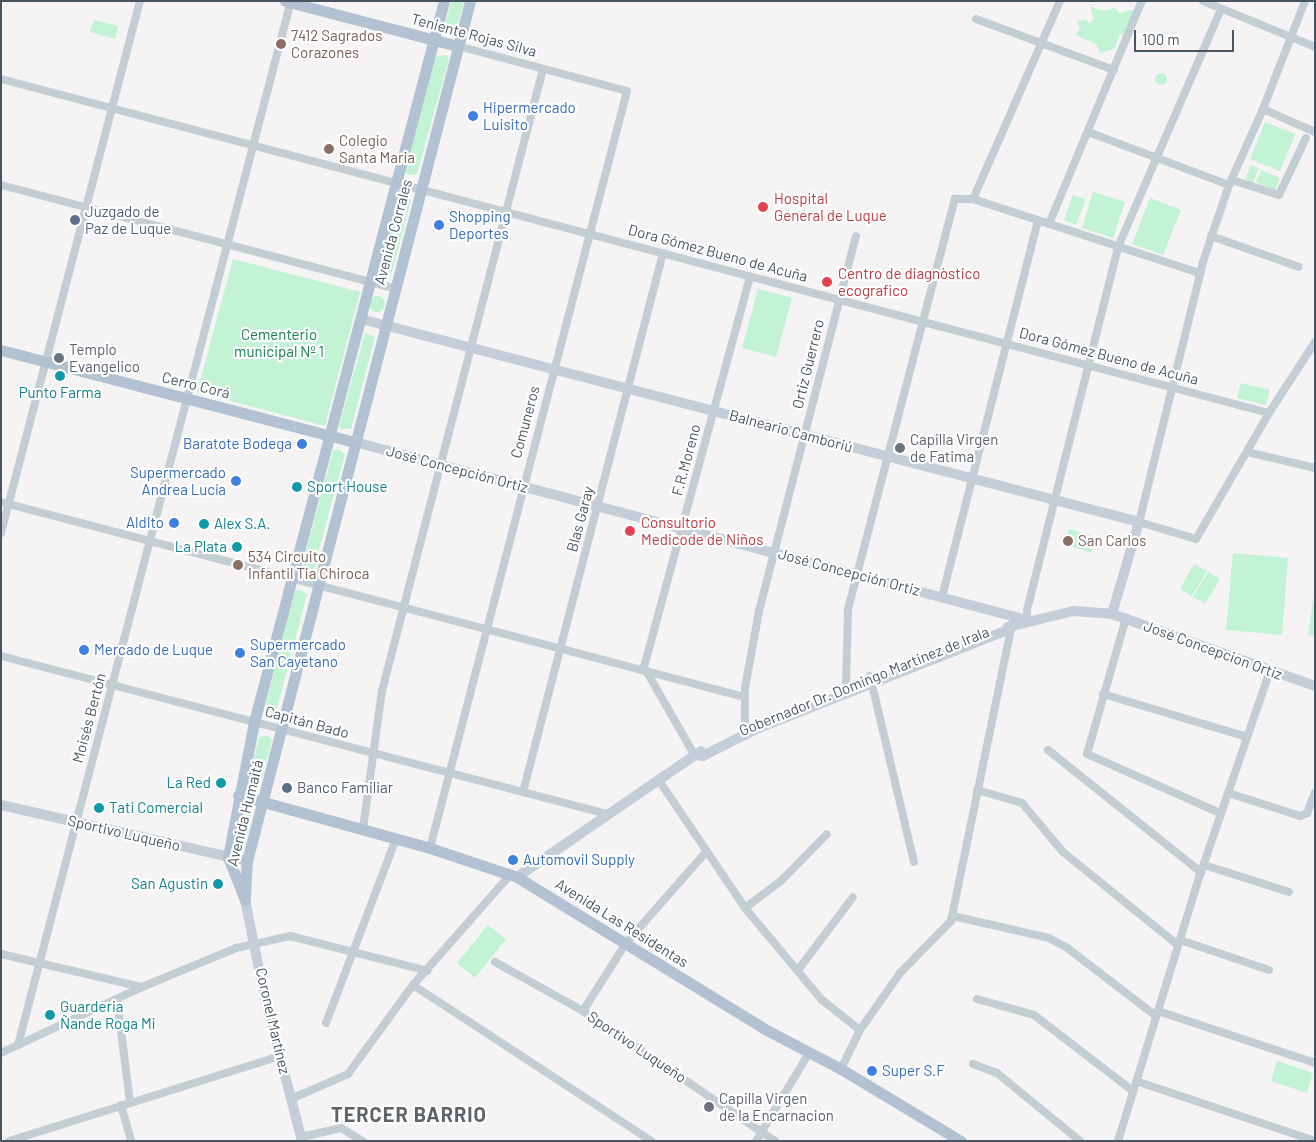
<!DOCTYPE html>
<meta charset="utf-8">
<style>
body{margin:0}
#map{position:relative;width:1316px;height:1142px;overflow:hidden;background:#f5f3f3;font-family:Barlow,sans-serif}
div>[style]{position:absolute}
.green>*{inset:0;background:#c1f3d4}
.round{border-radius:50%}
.street>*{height:8px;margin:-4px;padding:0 4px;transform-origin:4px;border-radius:4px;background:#c3cdd4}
.secondary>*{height:10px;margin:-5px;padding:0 5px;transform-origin:5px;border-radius:5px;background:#c3ced9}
.primary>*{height:11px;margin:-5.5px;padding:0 5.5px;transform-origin:5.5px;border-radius:5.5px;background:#b2c2d2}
.dots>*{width:14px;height:14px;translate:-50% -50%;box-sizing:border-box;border:2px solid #fff;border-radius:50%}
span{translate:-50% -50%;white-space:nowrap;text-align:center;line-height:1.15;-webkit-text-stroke:4.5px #fff;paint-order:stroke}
.education-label{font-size:15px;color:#785e54}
.left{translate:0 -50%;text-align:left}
.street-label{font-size:15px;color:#495661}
.shop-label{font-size:15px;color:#366cbe}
.right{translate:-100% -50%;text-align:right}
.health-label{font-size:15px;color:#be3a42}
.service-label{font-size:15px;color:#4e5e75}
.park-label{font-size:15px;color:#13834b}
.worship-label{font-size:15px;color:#5b616d}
.culture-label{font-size:15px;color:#0d838f}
.district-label{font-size:20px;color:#5e6368;font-weight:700;letter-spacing:1px}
.frame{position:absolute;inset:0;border:2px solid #495661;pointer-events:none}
.scale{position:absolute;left:1134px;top:30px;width:100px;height:22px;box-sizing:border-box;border:2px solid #495661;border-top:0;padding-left:6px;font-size:15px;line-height:18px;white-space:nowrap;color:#495661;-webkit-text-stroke:4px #fff;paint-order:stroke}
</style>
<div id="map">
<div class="green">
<div style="clip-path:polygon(451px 1px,464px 1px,456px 31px,452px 33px,444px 29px)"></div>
<div style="clip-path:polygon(1090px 6px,1102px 11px,1115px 8px,1119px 13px,1135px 9px,1125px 35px,1120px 34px,1115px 48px,1101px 53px,1096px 44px,1076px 35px,1080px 28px,1077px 21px,1085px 20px,1090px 23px,1094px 20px)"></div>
<div style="clip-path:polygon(94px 20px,118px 26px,115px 39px,90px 32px)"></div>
<div style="clip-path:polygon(446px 55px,449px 59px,417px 174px,408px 175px,405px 172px,436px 56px)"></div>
<div class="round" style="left:1155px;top:73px;width:12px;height:12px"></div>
<div style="clip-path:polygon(1265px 122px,1295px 134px,1280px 171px,1250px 159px)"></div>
<div style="clip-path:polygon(1251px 165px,1259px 168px,1253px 183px,1245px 180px)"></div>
<div style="clip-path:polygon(1261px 170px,1280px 178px,1275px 190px,1256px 182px)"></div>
<div style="clip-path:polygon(1093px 192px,1125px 202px,1113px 238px,1082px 228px)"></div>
<div style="clip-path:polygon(402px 195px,411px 200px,392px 273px,382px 274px,379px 271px,398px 197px)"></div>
<div style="clip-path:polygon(1073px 195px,1086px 199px,1076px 225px,1064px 220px)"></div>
<div style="clip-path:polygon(1150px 198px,1181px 210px,1163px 255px,1132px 244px)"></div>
<div style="clip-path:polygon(233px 259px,360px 292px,325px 426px,197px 392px)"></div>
<div style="clip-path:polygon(758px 289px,792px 298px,776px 357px,742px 348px)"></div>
<div class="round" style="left:369px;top:296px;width:16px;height:16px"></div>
<div style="clip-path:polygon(365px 333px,375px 337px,351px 429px,341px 429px,339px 426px)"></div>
<div style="clip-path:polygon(1241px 383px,1270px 390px,1266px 405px,1237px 398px)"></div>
<div style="clip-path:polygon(338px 449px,345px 454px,313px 572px,304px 574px,301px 570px,333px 451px)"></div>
<div style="clip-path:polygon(1069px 529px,1096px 537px,1091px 553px,1064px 544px)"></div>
<div style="clip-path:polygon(1233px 553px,1288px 558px,1282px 635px,1226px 630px)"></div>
<div style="clip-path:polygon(1194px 564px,1207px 571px,1192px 596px,1180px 589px)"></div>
<div style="clip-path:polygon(1208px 572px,1220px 579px,1205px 604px,1193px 597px)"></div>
<div style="clip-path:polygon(1315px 586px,1315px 636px,1308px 635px)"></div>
<div style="clip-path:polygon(300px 590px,307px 594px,275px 716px,267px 717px,263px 714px,295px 591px)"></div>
<div style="clip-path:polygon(268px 736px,272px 740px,260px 785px,251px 786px,248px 783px,259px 737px)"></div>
<div style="clip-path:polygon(249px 811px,252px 815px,245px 847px,237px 849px,241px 812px)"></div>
<div style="clip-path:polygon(488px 925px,506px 939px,475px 978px,457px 963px)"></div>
<div style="clip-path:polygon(1277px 1061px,1313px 1073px,1307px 1093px,1271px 1081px)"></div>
</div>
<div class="street">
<div style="left:1203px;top:1px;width:121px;rotate:22.3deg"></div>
<div style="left:1305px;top:1px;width:116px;rotate:111.3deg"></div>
<div style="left:1263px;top:109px;width:83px;rotate:114.1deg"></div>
<div style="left:1229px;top:185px;width:81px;rotate:108.7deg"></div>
<div style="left:1203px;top:262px;width:268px;rotate:103.8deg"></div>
<div style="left:1139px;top:522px;width:59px;rotate:16.6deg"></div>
<div style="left:1196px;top:539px;width:146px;rotate:-59.9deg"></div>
<div style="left:1269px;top:413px;width:85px;rotate:-57.1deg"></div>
<div style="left:976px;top:19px;width:147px;rotate:20.3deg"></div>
<div style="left:1px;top:79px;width:1311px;rotate:14.76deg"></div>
<div style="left:1263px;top:109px;width:57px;rotate:23.9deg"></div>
<div style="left:1088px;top:132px;width:151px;rotate:20.6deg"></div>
<div style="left:1232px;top:180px;width:49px;rotate:17.7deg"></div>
<div style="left:1279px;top:195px;width:63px;rotate:-64.7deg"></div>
<div style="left:1px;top:185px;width:406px;rotate:14.7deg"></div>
<div style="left:973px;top:199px;width:216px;rotate:-66.3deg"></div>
<div style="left:1049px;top:224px;width:242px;rotate:-67.4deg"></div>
<div style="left:1211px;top:236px;width:93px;rotate:19.4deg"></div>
<div style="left:1247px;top:452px;width:70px;rotate:13.2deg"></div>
<div style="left:1px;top:502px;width:769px;rotate:14.69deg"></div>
<div style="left:1px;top:533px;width:550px;rotate:-75.36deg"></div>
<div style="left:942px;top:597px;width:389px;rotate:-75.7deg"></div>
<div style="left:1126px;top:618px;width:141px;rotate:106deg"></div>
<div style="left:1087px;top:754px;width:145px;rotate:23.9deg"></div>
<div style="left:1027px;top:620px;width:10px;rotate:-90deg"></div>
<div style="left:1027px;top:610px;width:374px;rotate:-75.9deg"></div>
<div style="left:1118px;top:247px;width:259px;rotate:-66.6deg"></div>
<div style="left:1px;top:656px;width:626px;rotate:14.61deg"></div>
<div style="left:870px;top:676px;width:191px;rotate:76.7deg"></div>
<div style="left:846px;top:685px;width:76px;rotate:-88.5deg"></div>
<div style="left:848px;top:609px;width:424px;rotate:-75.4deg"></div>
<div style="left:955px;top:199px;width:18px"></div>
<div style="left:973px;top:199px;width:238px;rotate:18.1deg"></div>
<div style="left:1103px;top:694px;width:150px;rotate:16.6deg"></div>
<div style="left:745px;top:734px;width:46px;rotate:-90deg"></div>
<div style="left:745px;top:688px;width:78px;rotate:-79.7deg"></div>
<div style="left:759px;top:611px;width:387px;rotate:-75.5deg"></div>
<div style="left:1048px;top:750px;width:196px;rotate:38.6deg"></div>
<div style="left:695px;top:756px;width:103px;rotate:-119.8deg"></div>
<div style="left:644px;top:667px;width:405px;rotate:-74.8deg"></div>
<div style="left:658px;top:779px;width:156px;rotate:56deg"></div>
<div style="left:745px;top:908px;width:120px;rotate:50.1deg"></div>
<div style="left:822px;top:1000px;width:48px;rotate:38.3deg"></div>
<div style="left:977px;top:790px;width:47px;rotate:16.1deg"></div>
<div style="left:1022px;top:803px;width:64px;rotate:50.1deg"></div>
<div style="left:1063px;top:852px;width:148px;rotate:39deg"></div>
<div style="left:523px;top:792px;width:557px;rotate:-75.44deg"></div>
<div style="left:1228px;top:793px;width:76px;rotate:17.7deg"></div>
<div style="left:1300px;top:816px;width:8px;rotate:-23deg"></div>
<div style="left:1307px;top:813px;width:22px;rotate:-69deg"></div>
<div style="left:363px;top:829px;width:139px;rotate:-82.2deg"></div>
<div style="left:382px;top:691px;width:642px;rotate:-75.49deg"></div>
<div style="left:430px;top:848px;width:782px;rotate:-75.41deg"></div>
<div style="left:627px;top:91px;width:175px;rotate:-165.1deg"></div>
<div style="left:1204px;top:865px;width:89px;rotate:17.6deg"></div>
<div style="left:745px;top:908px;width:46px;rotate:-37.1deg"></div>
<div style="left:782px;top:880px;width:64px;rotate:-45.6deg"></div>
<div style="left:953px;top:916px;width:98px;rotate:12.9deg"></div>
<div style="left:1049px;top:938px;width:19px;rotate:28deg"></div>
<div style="left:1066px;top:947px;width:113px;rotate:37.5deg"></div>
<div style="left:1180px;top:940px;width:94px;rotate:18.6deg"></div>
<div style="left:1px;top:954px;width:145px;rotate:13.2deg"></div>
<div style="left:495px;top:962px;width:101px;rotate:29.1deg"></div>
<div style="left:583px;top:1011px;width:232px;rotate:34.1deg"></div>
<div style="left:798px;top:970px;width:91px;rotate:-53deg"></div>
<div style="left:413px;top:985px;width:285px;rotate:33.2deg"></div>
<div style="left:117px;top:999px;width:104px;rotate:82.8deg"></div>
<div style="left:977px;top:999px;width:59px;rotate:15.7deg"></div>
<div style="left:1034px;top:1015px;width:125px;rotate:37.5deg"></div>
<div style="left:583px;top:1011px;width:80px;rotate:-57.7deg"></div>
<div style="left:626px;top:943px;width:121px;rotate:-48.7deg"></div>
<div style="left:1158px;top:1011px;width:165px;rotate:18.3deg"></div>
<div style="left:326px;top:1023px;width:197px;rotate:-69.2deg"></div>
<div style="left:18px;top:1045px;width:1079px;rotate:-75.35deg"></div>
<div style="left:1px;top:1053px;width:156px;rotate:-25.1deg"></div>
<div style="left:142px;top:987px;width:102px;rotate:-22.5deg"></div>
<div style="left:236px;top:948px;width:55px;rotate:-12.5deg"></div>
<div style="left:290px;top:936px;width:142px;rotate:14.2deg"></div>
<div style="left:973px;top:1064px;width:26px;rotate:21deg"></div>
<div style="left:997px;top:1073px;width:107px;rotate:39.3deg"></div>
<div style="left:841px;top:1069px;width:43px;rotate:-64deg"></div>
<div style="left:860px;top:1030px;width:70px;rotate:-54.9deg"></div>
<div style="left:900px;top:973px;width:73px;rotate:-45.6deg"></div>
<div style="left:951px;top:921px;width:304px;rotate:-78.4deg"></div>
<div style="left:1136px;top:1081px;width:189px;rotate:18.5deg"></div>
<div style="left:291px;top:1099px;width:62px;rotate:-23.7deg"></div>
<div style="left:348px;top:1074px;width:110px;rotate:-53.9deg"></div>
<div style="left:413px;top:985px;width:148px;rotate:-48.6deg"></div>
<div style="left:121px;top:1105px;width:37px;rotate:74deg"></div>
<div style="left:301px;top:1137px;width:41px;rotate:-12.7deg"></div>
<div style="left:341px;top:1128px;width:26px;rotate:31deg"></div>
<div style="left:9px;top:1141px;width:285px;rotate:-17.4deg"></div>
<div style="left:756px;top:1141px;width:103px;rotate:-58.9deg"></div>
<div style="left:1118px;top:1141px;width:278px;rotate:-72.9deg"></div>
<div style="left:1200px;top:875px;width:217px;rotate:-71.1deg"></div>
</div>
<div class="secondary">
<div style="left:361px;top:319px;width:804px;rotate:14.62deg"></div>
<div style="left:1139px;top:522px;width:96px;rotate:106.4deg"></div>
<div style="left:355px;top:442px;width:695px;rotate:14.84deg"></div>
<div style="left:697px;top:755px;width:6px;rotate:9deg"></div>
<div style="left:703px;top:756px;width:59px;rotate:-27deg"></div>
<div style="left:756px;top:729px;width:268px;rotate:-21.5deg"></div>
<div style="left:1005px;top:631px;width:5px;rotate:-53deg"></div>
<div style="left:1008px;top:627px;width:67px;rotate:-13.8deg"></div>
<div style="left:1073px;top:611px;width:39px;rotate:4deg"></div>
<div style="left:1112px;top:614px;width:215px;rotate:19.5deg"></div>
<div style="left:1px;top:805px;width:252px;rotate:12.8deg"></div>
<div style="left:517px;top:877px;width:223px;rotate:-34.4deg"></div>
<div style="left:245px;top:900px;width:100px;rotate:78.5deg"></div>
<div style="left:265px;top:998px;width:148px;rotate:75.5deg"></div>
</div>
<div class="primary">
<div style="left:285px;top:1px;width:179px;rotate:14.6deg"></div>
<div style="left:1px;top:350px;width:366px;rotate:14.6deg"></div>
<div style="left:238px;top:795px;width:199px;rotate:15.4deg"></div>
<div style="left:430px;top:848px;width:92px;rotate:18.4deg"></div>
<div style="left:517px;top:877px;width:289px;rotate:31.5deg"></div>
<div style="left:763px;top:1028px;width:88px;rotate:27.7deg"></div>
<div style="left:841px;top:1069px;width:140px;rotate:31deg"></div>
<div style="left:245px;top:896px;width:35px;rotate:-87deg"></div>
<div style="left:247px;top:861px;width:888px;rotate:-75.46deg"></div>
<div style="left:245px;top:900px;width:46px;rotate:-111.6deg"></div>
<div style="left:228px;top:857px;width:137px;rotate:-79.1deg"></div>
<div style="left:254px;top:722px;width:746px;rotate:-75.24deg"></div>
</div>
<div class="dots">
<div style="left:281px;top:44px;background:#8d6e63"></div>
<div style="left:473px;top:116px;background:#3f7fe0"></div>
<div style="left:329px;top:149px;background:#8d6e63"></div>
<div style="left:763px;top:207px;background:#e0444e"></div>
<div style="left:75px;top:220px;background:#5c6f8a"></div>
<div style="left:439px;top:225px;background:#3f7fe0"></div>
<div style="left:827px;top:282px;background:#e0444e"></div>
<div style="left:59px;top:358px;background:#6b7280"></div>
<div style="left:60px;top:376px;background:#0f9aa8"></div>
<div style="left:302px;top:444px;background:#3f7fe0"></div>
<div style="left:900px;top:448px;background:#6b7280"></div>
<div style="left:236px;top:481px;background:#3f7fe0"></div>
<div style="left:297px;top:487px;background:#0f9aa8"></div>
<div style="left:174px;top:523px;background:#3f7fe0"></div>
<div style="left:204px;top:524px;background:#0f9aa8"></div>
<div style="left:630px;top:531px;background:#e0444e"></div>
<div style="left:1068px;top:541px;background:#8d6e63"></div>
<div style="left:237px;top:547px;background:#0f9aa8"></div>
<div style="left:238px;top:565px;background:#8d6e63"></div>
<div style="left:84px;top:650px;background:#3f7fe0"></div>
<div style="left:240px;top:653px;background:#3f7fe0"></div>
<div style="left:221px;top:783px;background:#0f9aa8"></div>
<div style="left:287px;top:788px;background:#5c6f8a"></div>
<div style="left:99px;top:808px;background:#0f9aa8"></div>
<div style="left:513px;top:860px;background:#3f7fe0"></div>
<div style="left:218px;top:884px;background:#0f9aa8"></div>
<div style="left:50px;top:1015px;background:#0f9aa8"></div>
<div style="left:872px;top:1071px;background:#3f7fe0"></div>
<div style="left:709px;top:1107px;background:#6b7280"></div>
</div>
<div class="education-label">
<span class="left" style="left:291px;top:44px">7412 Sagrados<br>Corazones</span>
<span class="left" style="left:339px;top:149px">Colegio<br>Santa Maria</span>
<span class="left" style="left:1078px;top:541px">San Carlos</span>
<span class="left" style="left:248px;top:565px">534 Circuito<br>Infantil Tia Chiroca</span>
</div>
<div class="street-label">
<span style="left:474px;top:35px;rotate:15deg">Teniente Rojas Silva</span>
<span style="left:393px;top:232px;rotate:-75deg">Avenida Corrales</span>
<span style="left:718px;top:253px;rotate:15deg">Dora Gómez Bueno de Acuña</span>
<span style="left:1109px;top:356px;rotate:15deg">Dora Gómez Bueno de Acuña</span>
<span style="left:808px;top:364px;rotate:-76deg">Ortiz Guerrero</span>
<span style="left:196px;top:385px;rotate:14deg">Cerro Corá</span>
<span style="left:525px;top:422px;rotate:-75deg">Comuneros</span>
<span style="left:791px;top:431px;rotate:15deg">Balneario Camboriú</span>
<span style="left:686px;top:460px;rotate:-75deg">F.R.Moreno</span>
<span style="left:457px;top:469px;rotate:15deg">José Concepción Ortiz</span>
<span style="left:580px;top:519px;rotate:-75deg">Blas Garay</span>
<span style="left:849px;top:572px;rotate:15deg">José Concepción Ortiz</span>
<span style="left:1213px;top:650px;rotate:20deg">José Concepcion Ortiz</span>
<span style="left:864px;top:681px;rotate:-22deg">Gobernador Dr. Domingo Martinez de Irala</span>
<span style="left:89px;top:718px;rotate:-75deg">Moisés Bertón</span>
<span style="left:307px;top:722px;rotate:15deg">Capitán Bado</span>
<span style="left:245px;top:813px;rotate:-76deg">Avenida Humaitá</span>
<span style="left:124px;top:833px;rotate:13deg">Sportivo Luqueño</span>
<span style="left:622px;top:923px;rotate:32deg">Avenida Las Residentas</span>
<span style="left:273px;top:1021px;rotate:77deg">Coronel Martínez</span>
<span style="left:637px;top:1047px;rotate:34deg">Sportivo Luqueño</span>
</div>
<div class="shop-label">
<span class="left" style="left:483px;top:116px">Hipermercado<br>Luisito</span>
<span class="left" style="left:449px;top:225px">Shopping<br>Deportes</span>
<span class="right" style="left:292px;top:444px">Baratote Bodega</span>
<span class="right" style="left:226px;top:481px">Supermercado<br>Andrea Lucía</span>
<span class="right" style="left:164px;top:523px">AldIto</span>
<span class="left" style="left:250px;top:653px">Supermercado<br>San Cayetano</span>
<span class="left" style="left:94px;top:650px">Mercado de Luque</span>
<span class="left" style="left:523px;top:860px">Automovil Supply</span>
<span class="left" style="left:882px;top:1071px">Super S.F</span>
</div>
<div class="health-label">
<span class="left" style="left:774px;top:207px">Hospital<br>General de Luque</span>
<span class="left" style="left:838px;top:282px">Centro de diagnòstico<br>ecografico</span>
<span class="left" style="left:641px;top:531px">Consultorio<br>Medicode de Niños</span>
</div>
<div class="service-label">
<span class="left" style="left:85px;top:220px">Juzgado de<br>Paz de Luque</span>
<span class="left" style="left:297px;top:788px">Banco Familiar</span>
</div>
<div class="park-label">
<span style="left:279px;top:343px">Cementerio<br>municipal Nº 1</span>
</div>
<div class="worship-label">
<span class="left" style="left:69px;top:358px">Templo<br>Evangelico</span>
<span class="left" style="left:910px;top:448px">Capilla Virgen<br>de Fatima</span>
<span class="left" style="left:719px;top:1107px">Capilla Virgen<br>de la Encarnacion</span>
</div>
<div class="culture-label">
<span style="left:60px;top:393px">Punto Farma</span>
<span class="left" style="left:307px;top:487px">Sport House</span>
<span class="left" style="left:214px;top:524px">Alex S.A.</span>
<span class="right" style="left:227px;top:547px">La Plata</span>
<span class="right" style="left:211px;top:783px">La Red</span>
<span class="left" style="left:109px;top:808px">Tati Comercial</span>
<span class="right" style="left:208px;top:884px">San Agustin</span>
<span class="left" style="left:60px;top:1015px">Guarderia<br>Ñande Roga Mi</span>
</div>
<div class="district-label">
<span style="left:409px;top:1114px">TERCER BARRIO</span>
</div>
<div class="frame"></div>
<div class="scale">100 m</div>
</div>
